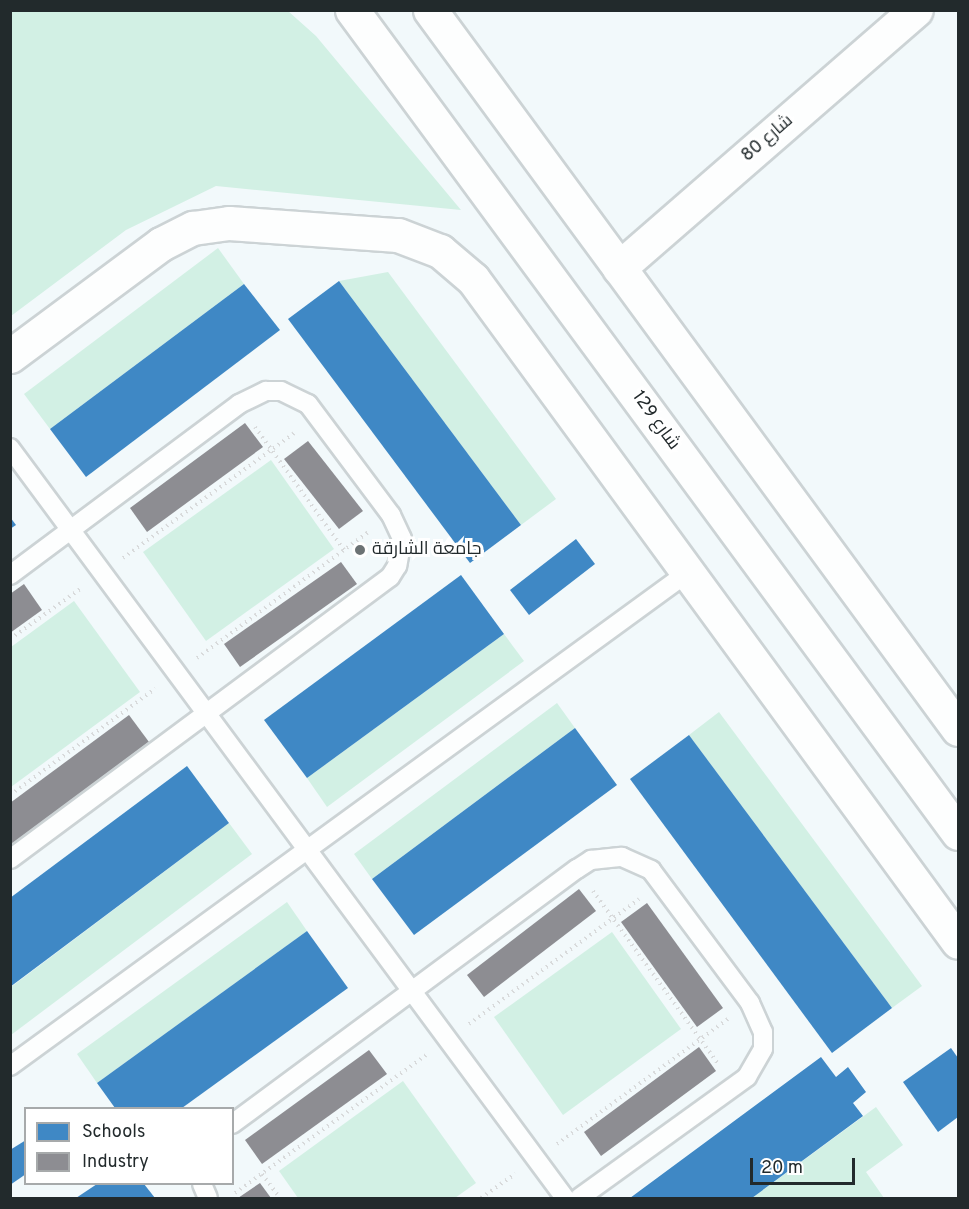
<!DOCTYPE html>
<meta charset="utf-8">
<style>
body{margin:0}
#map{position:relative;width:969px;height:1209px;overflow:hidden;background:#f2f9fb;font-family:Overpass,Cairo,sans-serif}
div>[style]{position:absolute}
.green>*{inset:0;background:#d2f0e4}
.schools>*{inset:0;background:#3f88c5}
.industry>*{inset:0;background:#8d8d92}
.path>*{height:4px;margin-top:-2px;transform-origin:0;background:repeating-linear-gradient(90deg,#d8dadb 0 1.5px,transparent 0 6px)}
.roads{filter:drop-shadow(2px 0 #ccd3d5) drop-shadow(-2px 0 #ccd3d5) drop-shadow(0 2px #ccd3d5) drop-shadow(0 -2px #ccd3d5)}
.service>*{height:18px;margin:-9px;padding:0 9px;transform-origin:9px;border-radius:9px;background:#fdfefe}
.minor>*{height:33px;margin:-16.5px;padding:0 16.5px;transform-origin:16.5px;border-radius:16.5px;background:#fdfefe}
.tertiary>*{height:33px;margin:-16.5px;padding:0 16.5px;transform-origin:16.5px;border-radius:16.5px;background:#fdfefe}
.dots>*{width:16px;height:16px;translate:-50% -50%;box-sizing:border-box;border:3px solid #fff;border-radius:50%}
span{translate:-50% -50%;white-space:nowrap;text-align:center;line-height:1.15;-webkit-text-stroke:6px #fff;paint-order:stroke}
.street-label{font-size:18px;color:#222a2c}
.poi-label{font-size:18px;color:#222a2c}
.left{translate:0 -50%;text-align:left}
.frame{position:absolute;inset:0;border:12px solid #222a2c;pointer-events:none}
.legend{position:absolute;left:24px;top:1107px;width:210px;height:78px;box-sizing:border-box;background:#fff;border:2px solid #a7aaab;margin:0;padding:8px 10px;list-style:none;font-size:18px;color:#222a2c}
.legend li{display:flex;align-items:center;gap:12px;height:30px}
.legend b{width:30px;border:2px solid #a7aaab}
.scale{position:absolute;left:750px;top:1158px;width:105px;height:27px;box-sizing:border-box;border:3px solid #222a2c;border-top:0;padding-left:8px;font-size:18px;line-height:21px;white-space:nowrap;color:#222a2c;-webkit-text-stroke:4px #fff;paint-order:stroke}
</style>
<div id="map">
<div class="green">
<div style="clip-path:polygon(11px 10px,288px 11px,316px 36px,461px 210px,216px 186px,126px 230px,11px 316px)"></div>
<div style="clip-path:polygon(218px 248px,244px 284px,50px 429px,24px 394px)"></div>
<div style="clip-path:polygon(388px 272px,556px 499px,521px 525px,339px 281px)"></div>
<div style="clip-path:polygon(271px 460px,334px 549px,206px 641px,143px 552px)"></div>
<div style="clip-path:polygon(74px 601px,140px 692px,11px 787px,11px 647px)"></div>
<div style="clip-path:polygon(504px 634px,524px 661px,327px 807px,307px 778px)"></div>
<div style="clip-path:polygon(557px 703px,575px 728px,372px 879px,354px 854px)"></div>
<div style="clip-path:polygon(719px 712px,922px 986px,892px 1008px,689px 735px)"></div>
<div style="clip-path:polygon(229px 823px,252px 854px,11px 1035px,11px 987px)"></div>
<div style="clip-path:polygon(287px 902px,307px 931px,97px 1083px,77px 1054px)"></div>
<div style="clip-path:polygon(612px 932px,681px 1029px,563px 1115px,494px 1017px)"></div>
<div style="clip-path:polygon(403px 1081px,476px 1183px,455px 1198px,298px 1198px,279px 1171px)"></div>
<div style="clip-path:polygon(876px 1107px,903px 1145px,866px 1172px,884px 1198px,752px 1198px)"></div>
</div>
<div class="schools">
<div style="clip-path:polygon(339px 281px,521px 525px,470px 563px,288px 319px)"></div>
<div style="clip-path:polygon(244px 284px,280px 330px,86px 477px,50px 429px)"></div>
<div style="clip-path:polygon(10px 517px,16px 525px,10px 529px)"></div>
<div style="clip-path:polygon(576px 539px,595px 564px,529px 615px,510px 590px)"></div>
<div style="clip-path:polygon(461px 575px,504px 634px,307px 778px,264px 720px)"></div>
<div style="clip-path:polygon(575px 728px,617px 785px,414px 935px,372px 879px)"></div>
<div style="clip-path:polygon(689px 735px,892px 1008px,832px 1053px,630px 779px)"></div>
<div style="clip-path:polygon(187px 766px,229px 823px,10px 987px,10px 898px)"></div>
<div style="clip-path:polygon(307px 931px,348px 988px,182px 1108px,115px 1108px,97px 1083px)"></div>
<div style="clip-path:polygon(951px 1048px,958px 1058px,958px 1117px,938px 1132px,903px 1082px)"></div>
<div style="clip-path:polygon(821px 1057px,836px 1077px,848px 1067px,866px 1092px,853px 1103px,863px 1116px,752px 1198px,630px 1198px)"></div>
<div style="clip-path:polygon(26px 1140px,26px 1174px,10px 1185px,10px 1150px)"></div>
<div style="clip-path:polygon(97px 1184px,144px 1184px,155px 1198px,76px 1198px)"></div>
</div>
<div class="industry">
<div style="clip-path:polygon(245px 423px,263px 447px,147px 532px,130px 508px)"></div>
<div style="clip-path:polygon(308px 441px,363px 511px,339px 529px,284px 459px)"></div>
<div style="clip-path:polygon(341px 562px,357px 584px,240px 667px,224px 644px)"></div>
<div style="clip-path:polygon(24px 584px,42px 610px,10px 633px,10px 594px)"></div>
<div style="clip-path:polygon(129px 715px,149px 742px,10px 846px,10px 803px)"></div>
<div style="clip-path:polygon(579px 889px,596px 911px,484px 997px,467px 975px)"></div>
<div style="clip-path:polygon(647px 903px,723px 1008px,697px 1027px,621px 922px)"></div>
<div style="clip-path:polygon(699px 1047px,716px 1071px,601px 1156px,584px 1132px)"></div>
<div style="clip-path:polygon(369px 1050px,387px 1074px,262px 1164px,245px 1140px)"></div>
<div style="clip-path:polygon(260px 1183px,271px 1198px,238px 1198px)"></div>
</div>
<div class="path">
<div style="left:255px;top:427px;width:152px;rotate:54.1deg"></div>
<div style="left:123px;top:558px;width:214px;rotate:-36.1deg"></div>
<div style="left:10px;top:639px;width:86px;rotate:-35.5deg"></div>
<div style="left:197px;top:658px;width:215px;rotate:-36.3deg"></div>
<div style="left:10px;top:795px;width:180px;rotate:-36.2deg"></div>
<div style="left:593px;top:891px;width:215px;rotate:54.1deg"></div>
<div style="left:469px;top:1024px;width:211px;rotate:-36.3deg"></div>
<div style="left:557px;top:1144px;width:212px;rotate:-36.2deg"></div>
<div style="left:262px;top:1174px;width:30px;rotate:53deg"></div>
<div style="left:235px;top:1193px;width:236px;rotate:-35.8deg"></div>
<div style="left:481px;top:1198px;width:42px;rotate:-35.2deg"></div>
</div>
<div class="roads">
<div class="service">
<div style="left:10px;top:448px;width:933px;rotate:53.5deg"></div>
<div style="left:10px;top:575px;width:286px;rotate:-36.7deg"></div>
<div style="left:239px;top:404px;width:30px;rotate:-26deg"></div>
<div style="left:266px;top:391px;width:15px"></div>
<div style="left:281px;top:391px;width:30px;rotate:26deg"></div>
<div style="left:308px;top:404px;width:139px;rotate:53.2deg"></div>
<div style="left:391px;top:515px;width:26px;rotate:65deg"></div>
<div style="left:402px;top:539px;width:27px;rotate:100deg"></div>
<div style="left:397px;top:566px;width:13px;rotate:122deg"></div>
<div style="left:390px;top:577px;width:473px;rotate:143.4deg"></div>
<div style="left:10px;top:1066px;width:837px;rotate:-36.06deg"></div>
<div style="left:232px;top:1124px;width:429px;rotate:-36.5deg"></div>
<div style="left:577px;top:869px;width:17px;rotate:-33deg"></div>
<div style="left:591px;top:860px;width:31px;rotate:-6deg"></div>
<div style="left:622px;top:857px;width:32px;rotate:24deg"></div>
<div style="left:651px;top:870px;width:166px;rotate:53.3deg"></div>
<div style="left:750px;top:1003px;width:32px;rotate:66deg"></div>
<div style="left:763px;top:1032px;width:17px;rotate:90deg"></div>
<div style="left:763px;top:1049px;width:32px;rotate:120deg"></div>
<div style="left:747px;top:1077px;width:207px;rotate:144.2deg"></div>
<div style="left:202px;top:1184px;width:15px;rotate:67deg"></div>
</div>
<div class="minor">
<div style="left:619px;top:268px;width:393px;rotate:-41deg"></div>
<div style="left:10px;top:356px;width:188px;rotate:-36.6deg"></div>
<div style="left:161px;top:244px;width:36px;rotate:-27deg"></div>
<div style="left:193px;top:228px;width:36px;rotate:-8deg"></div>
<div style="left:229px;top:223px;width:169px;rotate:4.1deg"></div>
<div style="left:398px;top:235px;width:45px;rotate:20.9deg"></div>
<div style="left:440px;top:251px;width:43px;rotate:40.3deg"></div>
<div style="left:473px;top:279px;width:821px;rotate:53.81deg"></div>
</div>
<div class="tertiary">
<div style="left:352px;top:10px;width:1022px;rotate:53.63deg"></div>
<div style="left:430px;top:10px;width:892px;rotate:53.71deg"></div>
</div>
</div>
<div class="dots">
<div style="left:360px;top:550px;background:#6b7274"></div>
</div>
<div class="street-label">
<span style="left:768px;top:139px;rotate:-41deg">شارع 80</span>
<span style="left:655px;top:421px;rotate:54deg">شارع 129</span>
</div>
<div class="poi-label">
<span class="left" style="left:372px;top:550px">جامعة الشارقة</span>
</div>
<div class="frame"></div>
<ul class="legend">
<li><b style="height:16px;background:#3f88c5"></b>Schools</li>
<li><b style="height:16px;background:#8d8d92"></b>Industry</li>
</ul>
<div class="scale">20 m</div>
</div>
